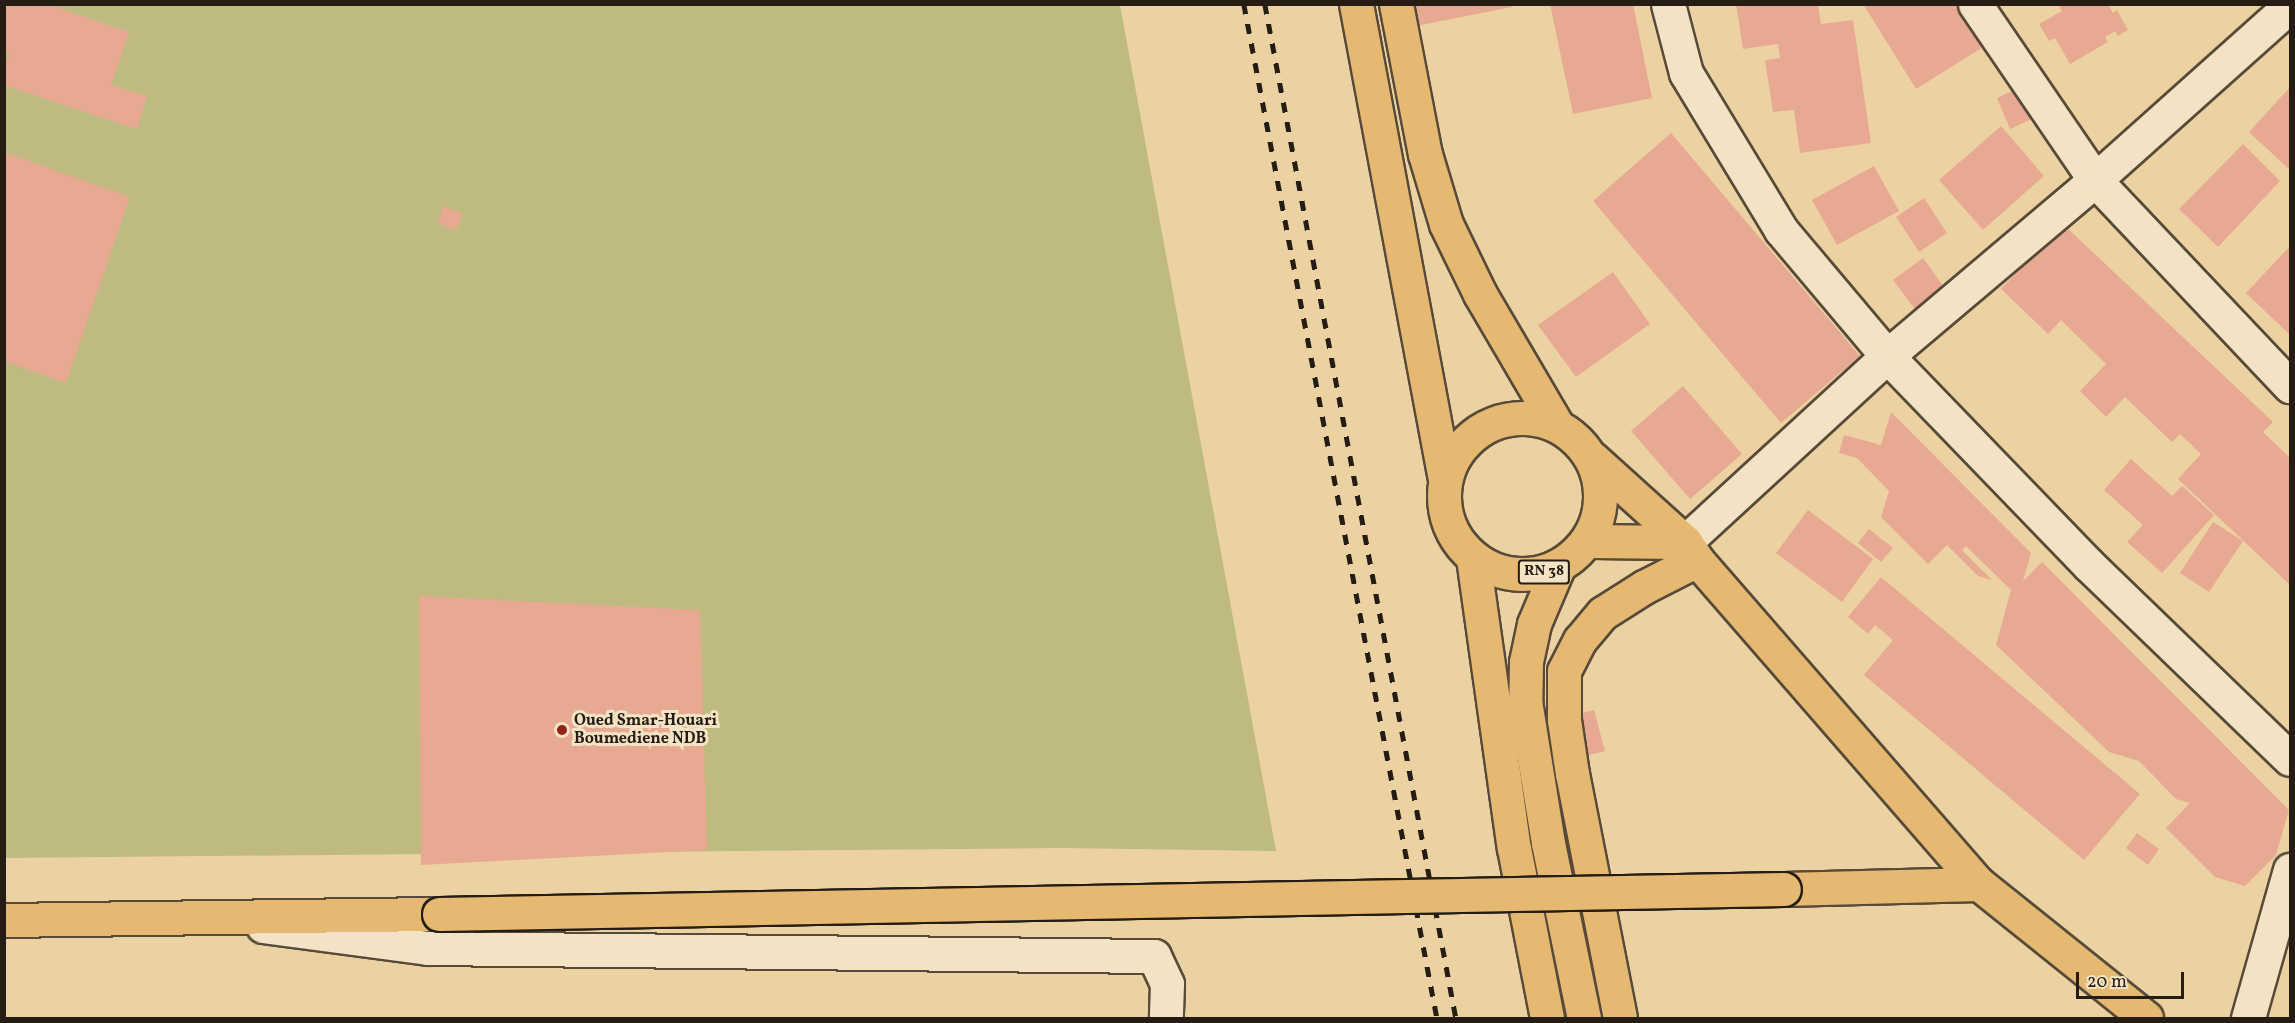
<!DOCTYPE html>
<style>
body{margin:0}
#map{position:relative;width:2295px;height:1023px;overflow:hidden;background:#ecd2a3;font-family:Vollkorn,serif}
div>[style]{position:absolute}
.green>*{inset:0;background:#bfba80}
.building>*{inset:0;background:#e7a991}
.roads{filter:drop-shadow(2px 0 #574a38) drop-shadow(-2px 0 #574a38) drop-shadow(0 2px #574a38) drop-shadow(0 -2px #574a38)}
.minor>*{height:33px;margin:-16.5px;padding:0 16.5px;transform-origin:16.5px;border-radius:16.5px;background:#f3e2c3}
.major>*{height:33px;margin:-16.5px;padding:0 16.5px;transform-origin:16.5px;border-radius:16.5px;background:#e6b972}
.major>.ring{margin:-16.5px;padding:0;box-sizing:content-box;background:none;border:33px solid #e6b972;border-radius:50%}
.rail>*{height:4.5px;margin-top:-2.25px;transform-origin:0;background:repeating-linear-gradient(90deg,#251d14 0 10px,transparent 0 20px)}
.bridges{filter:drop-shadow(2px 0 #251d14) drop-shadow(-2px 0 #251d14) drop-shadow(0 2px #251d14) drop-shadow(0 -2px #251d14)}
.major-bridge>*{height:33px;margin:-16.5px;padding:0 16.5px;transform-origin:16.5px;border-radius:16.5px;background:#e6b972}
.dots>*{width:16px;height:16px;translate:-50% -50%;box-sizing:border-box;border:3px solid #f3e2c3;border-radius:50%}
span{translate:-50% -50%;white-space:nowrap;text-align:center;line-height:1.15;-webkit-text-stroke:6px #f3e2c3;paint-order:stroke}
.shield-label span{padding:2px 4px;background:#f3e2c3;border:2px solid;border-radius:4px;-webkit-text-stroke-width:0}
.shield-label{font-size:15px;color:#251d14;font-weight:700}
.poi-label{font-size:16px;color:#251d14;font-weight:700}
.left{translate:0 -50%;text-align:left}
.frame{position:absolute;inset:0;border:6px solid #251d14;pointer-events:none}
.scale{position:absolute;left:2076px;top:972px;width:108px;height:27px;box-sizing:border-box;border:3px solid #251d14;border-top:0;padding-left:8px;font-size:18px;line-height:21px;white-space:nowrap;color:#251d14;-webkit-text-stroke:4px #f3e2c3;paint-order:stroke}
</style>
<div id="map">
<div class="green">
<div style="clip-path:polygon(4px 5px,1120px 5px,1276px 851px,1061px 848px,5px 858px)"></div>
</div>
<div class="building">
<div style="clip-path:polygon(4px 4px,47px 4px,129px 32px,111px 85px,147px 96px,137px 129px,4px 85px,4px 69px,10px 54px,4px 52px)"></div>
<div style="clip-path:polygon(1412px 4px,1511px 4px,1512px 7px,1416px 26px)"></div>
<div style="clip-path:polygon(1550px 4px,1633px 4px,1652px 98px,1573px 114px)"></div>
<div style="clip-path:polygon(1736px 4px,1818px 4px,1821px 24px,1853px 20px,1871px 143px,1800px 153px,1794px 110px,1773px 112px,1765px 60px,1780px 58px,1778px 44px,1743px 49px)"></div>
<div style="clip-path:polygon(1863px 4px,1963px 4px,1988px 44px,1916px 89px)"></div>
<div style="clip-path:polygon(2064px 4px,2108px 4px,2113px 13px,2117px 10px,2128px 30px,2118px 36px,2115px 31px,2105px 37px,2108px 42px,2070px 64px,2055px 38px,2049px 41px,2039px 24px,2062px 11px,2059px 7px)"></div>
<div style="clip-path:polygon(2022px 86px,2036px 117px,2010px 129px,1997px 98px)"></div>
<div style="clip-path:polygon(2290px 87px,2290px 170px,2249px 132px)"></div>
<div style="clip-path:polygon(2001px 126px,2044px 176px,1983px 230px,1939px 180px)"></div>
<div style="clip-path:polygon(1671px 133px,1860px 356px,1781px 423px,1593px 201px)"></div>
<div style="clip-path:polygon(2243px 144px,2280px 181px,2218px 247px,2179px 209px)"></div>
<div style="clip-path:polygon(4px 152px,130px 197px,66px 383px,4px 361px)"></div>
<div style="clip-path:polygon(1874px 166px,1899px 211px,1837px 245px,1812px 200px)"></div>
<div style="clip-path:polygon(1924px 198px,1947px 233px,1919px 252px,1896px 217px)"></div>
<div style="clip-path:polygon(444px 206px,463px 214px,456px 231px,438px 223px)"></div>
<div style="clip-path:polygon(2063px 224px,2273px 422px,2263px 432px,2290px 458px,2290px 585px,2178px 479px,2201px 454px,2180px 434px,2172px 442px,2125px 397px,2106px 417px,2080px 391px,2106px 364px,2061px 320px,2048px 334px,2001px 289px)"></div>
<div style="clip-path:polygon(2290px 246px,2290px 335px,2246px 293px)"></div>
<div style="clip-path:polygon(1923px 258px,1947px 291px,1917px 312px,1893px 280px)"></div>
<div style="clip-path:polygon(1613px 272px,1650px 324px,1576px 377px,1538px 325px)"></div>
<div style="clip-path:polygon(1683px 386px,1742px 454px,1690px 499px,1631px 431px)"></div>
<div style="clip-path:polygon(1891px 412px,2031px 553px,2023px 581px,2042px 562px,2289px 810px,2276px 855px,2245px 886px,2215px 877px,2166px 828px,2190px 803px,2176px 799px,2139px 761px,2109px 752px,1996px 645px,2011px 590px,1966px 546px,1962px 550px,1992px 580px,1978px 576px,1947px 545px,1928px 564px,1881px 517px,1889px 491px,1857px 458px,1839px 453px,1844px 435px,1881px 445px)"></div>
<div style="clip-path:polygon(2131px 459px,2172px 496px,2182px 486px,2214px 515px,2162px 573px,2127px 542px,2143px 525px,2104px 490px)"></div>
<div style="clip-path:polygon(1808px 510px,1873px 559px,1842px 602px,1776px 553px)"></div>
<div style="clip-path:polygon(2213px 522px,2243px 541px,2209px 592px,2180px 573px)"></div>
<div style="clip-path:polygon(1869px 529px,1893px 548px,1881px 562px,1858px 543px)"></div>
<div style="clip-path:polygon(1881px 577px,2140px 794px,2084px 860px,1864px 675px,1893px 640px,1875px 625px,1868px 634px,1848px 617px)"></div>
<div style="clip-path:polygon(419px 596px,700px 610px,707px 850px,421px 865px)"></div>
<div style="clip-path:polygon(1594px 710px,1605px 751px,1581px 757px,1570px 716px)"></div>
<div style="clip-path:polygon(2137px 833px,2159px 849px,2148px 865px,2126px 848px)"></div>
</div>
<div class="roads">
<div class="minor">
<div style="left:1668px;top:4px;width:71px;rotate:75.4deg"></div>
<div style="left:1686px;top:73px;width:184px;rotate:58.8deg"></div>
<div style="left:1781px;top:230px;width:165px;rotate:49.9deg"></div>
<div style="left:1887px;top:356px;width:291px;rotate:46deg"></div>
<div style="left:2089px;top:565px;width:279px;rotate:44deg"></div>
<div style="left:1975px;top:4px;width:213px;rotate:55.7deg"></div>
<div style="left:2095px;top:180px;width:284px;rotate:46.6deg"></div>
<div style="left:1685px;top:542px;width:275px;rotate:-42.6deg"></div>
<div style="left:1887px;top:356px;width:272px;rotate:-40.2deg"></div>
<div style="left:2095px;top:180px;width:244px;rotate:-41.8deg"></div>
<div style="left:263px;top:926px;width:165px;rotate:7.6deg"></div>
<div style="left:427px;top:948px;width:727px;rotate:0.63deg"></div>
<div style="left:1154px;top:956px;width:31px;rotate:65deg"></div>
<div style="left:1167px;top:984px;width:34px;rotate:92deg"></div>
<div style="left:2248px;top:1018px;width:154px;rotate:-74.2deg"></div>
</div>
<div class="major">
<div style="left:1356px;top:4px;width:483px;rotate:79.4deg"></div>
<div style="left:1396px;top:4px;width:153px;rotate:79.1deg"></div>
<div style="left:1425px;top:154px;width:73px;rotate:73.3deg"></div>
<div style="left:1446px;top:224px;width:78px;rotate:64.1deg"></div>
<div style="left:1480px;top:294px;width:152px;rotate:59.6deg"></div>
<div class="ring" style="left:1444px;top:418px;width:123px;height:123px"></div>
<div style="left:1592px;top:458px;width:125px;rotate:42.1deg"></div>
<div style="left:1685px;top:542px;width:22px;rotate:56deg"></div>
<div style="left:1697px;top:560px;width:430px;rotate:49deg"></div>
<div style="left:1587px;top:541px;width:98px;rotate:0.6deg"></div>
<div style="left:1473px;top:558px;width:293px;rotate:82deg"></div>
<div style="left:1514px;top:848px;width:173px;rotate:79deg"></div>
<div style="left:1559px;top:565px;width:64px;rotate:113deg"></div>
<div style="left:1534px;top:624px;width:39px;rotate:102deg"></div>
<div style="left:1526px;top:662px;width:39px;rotate:91deg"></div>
<div style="left:1525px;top:701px;width:144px;rotate:80.8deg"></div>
<div style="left:1548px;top:843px;width:179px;rotate:78.4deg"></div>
<div style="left:1784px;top:889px;width:195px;rotate:-1.5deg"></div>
<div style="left:1979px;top:884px;width:214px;rotate:38.7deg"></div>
<div style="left:4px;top:920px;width:435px;rotate:-0.8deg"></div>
<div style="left:1620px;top:1018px;width:249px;rotate:-101.1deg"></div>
<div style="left:1572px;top:774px;width:55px;rotate:-98.4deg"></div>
<div style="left:1564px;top:720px;width:49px;rotate:-90deg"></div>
<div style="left:1564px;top:671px;width:35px;rotate:-63deg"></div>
<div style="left:1580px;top:640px;width:35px;rotate:-50deg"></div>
<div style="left:1603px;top:613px;width:49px;rotate:-32.4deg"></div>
<div style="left:1644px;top:587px;width:59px;rotate:-27deg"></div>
</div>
</div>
<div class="rail">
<div style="left:1244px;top:4px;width:1032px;rotate:79.22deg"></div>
<div style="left:1265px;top:4px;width:1032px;rotate:79.33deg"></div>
</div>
<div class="bridges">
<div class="major-bridge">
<div style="left:439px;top:914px;width:1345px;rotate:-1.06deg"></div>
</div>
</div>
<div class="dots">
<div style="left:562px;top:730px;background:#8f2418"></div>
</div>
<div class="shield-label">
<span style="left:1544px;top:572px">RN 38</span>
</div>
<div class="poi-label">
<span class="left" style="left:574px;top:730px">Oued Smar-Houari<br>Boumediene NDB</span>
</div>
<div class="frame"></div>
<div class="scale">20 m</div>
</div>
